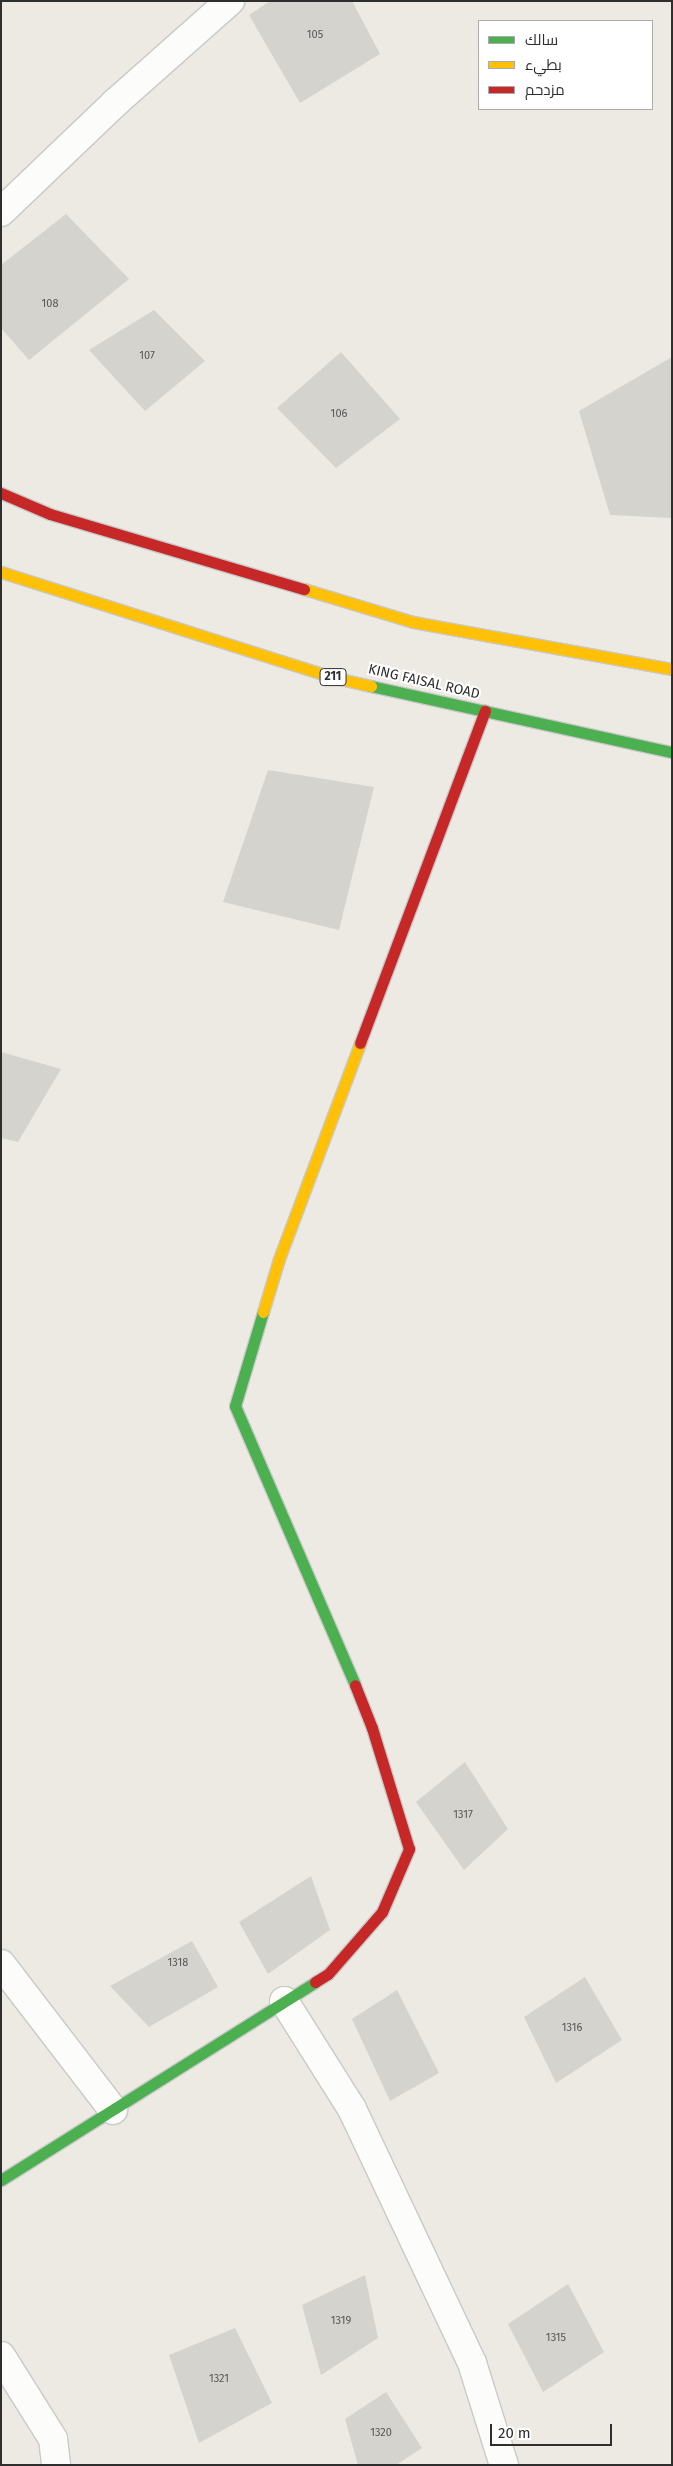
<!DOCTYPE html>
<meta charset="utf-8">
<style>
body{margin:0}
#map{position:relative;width:673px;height:2466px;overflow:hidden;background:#eceae3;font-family:"Fira Sans",Cairo,sans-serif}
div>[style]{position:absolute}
.building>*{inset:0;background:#d5d3ce}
.roads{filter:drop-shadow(1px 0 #c9c9c9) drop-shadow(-1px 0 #c9c9c9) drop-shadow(0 1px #c9c9c9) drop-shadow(0 -1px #c9c9c9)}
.street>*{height:28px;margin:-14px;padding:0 14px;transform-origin:14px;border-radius:14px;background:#fcfcfb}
.fast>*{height:11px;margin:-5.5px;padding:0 5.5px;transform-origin:5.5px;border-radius:5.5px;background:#4caf50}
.slow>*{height:11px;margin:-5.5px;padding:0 5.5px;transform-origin:5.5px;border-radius:5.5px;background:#ffc107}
.jam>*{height:11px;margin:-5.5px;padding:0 5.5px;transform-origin:5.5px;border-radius:5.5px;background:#c62828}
span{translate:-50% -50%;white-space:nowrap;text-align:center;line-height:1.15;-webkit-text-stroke:4px #fff;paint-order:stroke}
.number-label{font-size:11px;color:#585857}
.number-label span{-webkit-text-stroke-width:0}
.shield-label span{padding:1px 4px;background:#fff;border:1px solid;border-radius:4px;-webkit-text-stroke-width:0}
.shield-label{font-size:12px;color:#2e2e2e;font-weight:700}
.street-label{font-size:14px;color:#2e2e2e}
.frame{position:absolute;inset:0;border:2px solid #2e2e2e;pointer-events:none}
.legend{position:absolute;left:478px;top:20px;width:175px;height:90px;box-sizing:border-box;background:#fff;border:1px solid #ababab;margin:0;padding:6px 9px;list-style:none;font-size:15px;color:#2e2e2e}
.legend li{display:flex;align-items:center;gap:10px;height:25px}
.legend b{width:25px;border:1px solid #ababab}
.scale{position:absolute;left:490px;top:2424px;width:122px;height:22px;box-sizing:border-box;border:2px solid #2e2e2e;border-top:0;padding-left:6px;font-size:15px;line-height:18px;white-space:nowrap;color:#2e2e2e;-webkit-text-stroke:4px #fff;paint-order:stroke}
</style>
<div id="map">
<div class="building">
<div style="clip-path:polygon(270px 1px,352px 1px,380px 54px,300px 103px,249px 15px)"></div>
<div style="clip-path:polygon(66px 214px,129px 279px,29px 360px,1px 328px,1px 265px)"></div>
<div style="clip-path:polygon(154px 310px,205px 361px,145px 411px,89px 350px)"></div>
<div style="clip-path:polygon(341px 352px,400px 419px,336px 468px,277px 408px)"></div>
<div style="clip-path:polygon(672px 357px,672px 518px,610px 515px,579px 411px)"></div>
<div style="clip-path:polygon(268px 770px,374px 787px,339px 930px,223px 902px)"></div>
<div style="clip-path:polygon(1px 1052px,61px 1069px,18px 1142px,1px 1138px)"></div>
<div style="clip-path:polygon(465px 1762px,508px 1829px,464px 1870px,416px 1802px)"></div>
<div style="clip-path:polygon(311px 1876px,330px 1930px,268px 1974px,239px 1922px)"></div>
<div style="clip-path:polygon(192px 1941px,218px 1987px,149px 2027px,110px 1986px)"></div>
<div style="clip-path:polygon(585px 1977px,622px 2040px,556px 2083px,524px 2017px)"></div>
<div style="clip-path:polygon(397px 1990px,439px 2073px,390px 2101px,352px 2019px)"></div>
<div style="clip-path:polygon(365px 2275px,378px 2338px,321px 2375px,302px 2305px)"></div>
<div style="clip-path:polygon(568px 2284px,604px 2352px,543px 2392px,508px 2324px)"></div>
<div style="clip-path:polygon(235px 2328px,272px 2403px,199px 2443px,169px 2355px)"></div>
<div style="clip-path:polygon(386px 2392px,422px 2448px,396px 2465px,358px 2465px,345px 2419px)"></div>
</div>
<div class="roads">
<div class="street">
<div style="left:1px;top:212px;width:158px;rotate:-43.7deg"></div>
<div style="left:115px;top:103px;width:154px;rotate:-41.6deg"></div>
<div style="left:1px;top:1964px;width:184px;rotate:52.5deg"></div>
<div style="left:284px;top:2001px;width:128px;rotate:57.8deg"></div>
<div style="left:352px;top:2109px;width:281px;rotate:64.7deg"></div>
<div style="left:472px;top:2363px;width:107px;rotate:72.6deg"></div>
<div style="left:1px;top:2356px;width:98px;rotate:57.9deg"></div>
<div style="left:53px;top:2439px;width:26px;rotate:83deg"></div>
</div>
<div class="fast">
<div style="left:371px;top:686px;width:308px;rotate:12.4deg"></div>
<div style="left:263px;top:1312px;width:98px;rotate:106.6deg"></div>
<div style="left:235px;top:1406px;width:304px;rotate:66.7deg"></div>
<div style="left:1px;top:2180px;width:371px;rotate:-32.2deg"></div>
</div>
<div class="slow">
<div style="left:1px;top:572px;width:351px;rotate:17.6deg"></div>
<div style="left:336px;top:678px;width:36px;rotate:13deg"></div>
<div style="left:304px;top:589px;width:114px;rotate:16.8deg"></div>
<div style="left:413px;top:622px;width:263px;rotate:10.3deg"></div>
<div style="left:263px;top:1312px;width:55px;rotate:-73.2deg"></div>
<div style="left:279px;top:1259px;width:231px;rotate:-69.4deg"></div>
</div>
<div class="jam">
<div style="left:1px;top:493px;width:53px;rotate:23.2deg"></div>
<div style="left:50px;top:514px;width:265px;rotate:16.5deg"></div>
<div style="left:360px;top:1043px;width:355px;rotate:-69.4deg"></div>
<div style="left:315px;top:1982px;width:15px;rotate:-32deg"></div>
<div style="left:328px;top:1974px;width:82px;rotate:-48.9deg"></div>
<div style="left:382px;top:1912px;width:69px;rotate:-66.8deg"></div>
<div style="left:409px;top:1849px;width:127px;rotate:-107deg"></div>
<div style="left:372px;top:1728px;width:46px;rotate:-111.6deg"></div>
</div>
</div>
<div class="number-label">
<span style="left:315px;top:35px">105</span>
<span style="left:50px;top:304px">108</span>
<span style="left:147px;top:356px">107</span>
<span style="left:339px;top:414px">106</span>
<span style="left:463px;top:1815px">1317</span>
<span style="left:178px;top:1963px">1318</span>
<span style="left:572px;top:2028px">1316</span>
<span style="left:341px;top:2321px">1319</span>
<span style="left:556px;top:2338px">1315</span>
<span style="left:219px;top:2379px">1321</span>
<span style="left:381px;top:2433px">1320</span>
</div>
<div class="shield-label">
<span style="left:333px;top:677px">211</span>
</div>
<div class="street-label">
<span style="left:424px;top:682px;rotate:13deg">KING FAISAL ROAD</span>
</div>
<div class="frame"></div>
<ul class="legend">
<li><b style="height:6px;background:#4caf50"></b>سالك</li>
<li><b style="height:6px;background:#ffc107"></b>بطيء</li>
<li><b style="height:6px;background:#c62828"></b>مزدحم</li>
</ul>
<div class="scale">20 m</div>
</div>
